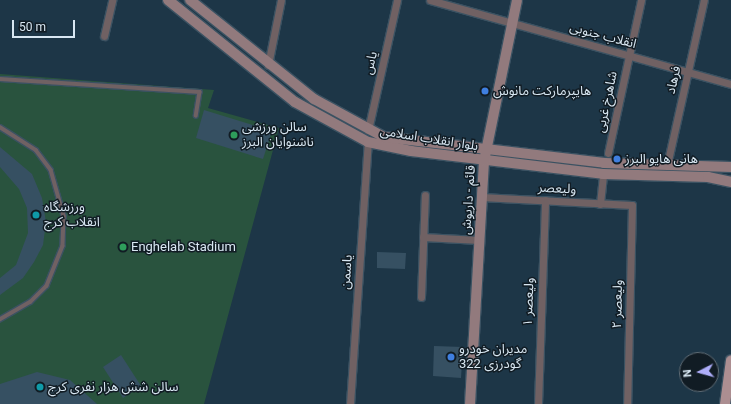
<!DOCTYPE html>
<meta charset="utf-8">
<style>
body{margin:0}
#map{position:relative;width:731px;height:404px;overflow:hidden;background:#1d3647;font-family:Roboto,"Noto Sans Arabic",sans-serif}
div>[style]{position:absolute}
.green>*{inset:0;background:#29533e}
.building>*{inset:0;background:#365062}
.roads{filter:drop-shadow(1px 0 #3b5262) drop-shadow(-1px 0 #3b5262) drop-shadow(0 1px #3b5262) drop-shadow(0 -1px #3b5262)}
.service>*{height:3.5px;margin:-1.75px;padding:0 1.75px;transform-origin:1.75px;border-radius:1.75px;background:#706163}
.minor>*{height:7px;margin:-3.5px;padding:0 3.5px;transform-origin:3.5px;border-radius:3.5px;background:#706163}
.secondary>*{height:10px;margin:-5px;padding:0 5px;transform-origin:5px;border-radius:5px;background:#927a7d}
.primary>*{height:10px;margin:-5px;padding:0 5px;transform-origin:5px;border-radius:5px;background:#ac8e91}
.dots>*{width:11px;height:11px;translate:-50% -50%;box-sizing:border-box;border:2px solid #111c24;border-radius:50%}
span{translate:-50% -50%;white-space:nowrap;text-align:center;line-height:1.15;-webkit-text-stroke:3px #111c24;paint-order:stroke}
.street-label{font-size:13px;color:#d8e7f2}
.poi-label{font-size:13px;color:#d8e7f2}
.left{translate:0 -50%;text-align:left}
.north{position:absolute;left:679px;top:352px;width:40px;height:40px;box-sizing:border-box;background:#111c24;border:1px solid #616d76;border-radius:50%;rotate:264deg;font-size:11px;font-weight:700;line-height:16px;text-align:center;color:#d8e7f2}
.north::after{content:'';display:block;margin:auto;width:14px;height:18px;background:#aeaefa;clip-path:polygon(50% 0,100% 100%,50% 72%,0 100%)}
.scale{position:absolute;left:12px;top:20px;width:63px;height:18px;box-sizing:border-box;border:2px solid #d8e7f2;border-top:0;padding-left:5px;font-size:12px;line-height:14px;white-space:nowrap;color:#d8e7f2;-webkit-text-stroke:3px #111c24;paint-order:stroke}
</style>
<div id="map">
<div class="green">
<div style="clip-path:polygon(0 74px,214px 90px,208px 108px,279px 128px,204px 404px,0 404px)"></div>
</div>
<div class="building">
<div style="clip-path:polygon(204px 110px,272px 131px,263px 159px,196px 138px)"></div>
<div style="clip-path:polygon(0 147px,32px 174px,42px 198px,46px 222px,43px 245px,34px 262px,23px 278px,0 295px,0 278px,16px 265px,28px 233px,27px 208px,19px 189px,0 167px)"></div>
<div style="clip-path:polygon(377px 252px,406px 253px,405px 269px,377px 268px)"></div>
<div style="clip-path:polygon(434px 346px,463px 347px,461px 378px,433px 376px)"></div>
<div style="clip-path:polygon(121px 355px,141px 386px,123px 398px,103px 367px)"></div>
<div style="clip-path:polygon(37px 372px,70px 380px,97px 404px,0 404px,0 384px)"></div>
</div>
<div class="roads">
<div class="service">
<div style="left:0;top:79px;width:200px;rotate:3.7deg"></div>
<div style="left:200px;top:92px;width:24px;rotate:99deg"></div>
<div style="left:0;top:127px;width:43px;rotate:32.6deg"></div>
<div style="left:36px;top:150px;width:25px;rotate:53deg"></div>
<div style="left:51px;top:170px;width:48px;rotate:74.2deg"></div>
<div style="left:64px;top:216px;width:30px;rotate:92deg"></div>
<div style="left:63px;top:246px;width:43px;rotate:111.8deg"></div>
<div style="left:47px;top:286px;width:23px;rotate:135deg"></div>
<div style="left:31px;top:302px;width:36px;rotate:150deg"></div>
</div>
<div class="minor">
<div style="left:430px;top:0;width:313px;rotate:15.6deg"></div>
<div style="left:104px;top:36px;width:37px;rotate:-77deg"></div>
<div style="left:268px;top:65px;width:66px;rotate:-78.7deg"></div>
<div style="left:368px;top:130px;width:133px;rotate:-77.4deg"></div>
<div style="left:608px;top:153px;width:157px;rotate:-77.8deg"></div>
<div style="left:667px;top:165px;width:169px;rotate:-77.4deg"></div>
<div style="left:481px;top:197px;width:151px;rotate:3deg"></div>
<div style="left:632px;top:205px;width:199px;rotate:91.4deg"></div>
<div style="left:600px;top:204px;width:30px;rotate:-84deg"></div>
<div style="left:423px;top:237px;width:56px;rotate:3.1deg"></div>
<div style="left:421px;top:297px;width:102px;rotate:-87.8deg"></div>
<div style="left:350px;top:404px;width:263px;rotate:-86.1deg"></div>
<div style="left:538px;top:404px;width:204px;rotate:-88deg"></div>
</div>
<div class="secondary">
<div style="left:168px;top:0;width:163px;rotate:38.8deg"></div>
<div style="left:295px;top:102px;width:83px;rotate:28.7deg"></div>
<div style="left:368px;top:142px;width:44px;rotate:11.8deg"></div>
<div style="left:411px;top:151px;width:193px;rotate:6.8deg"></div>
<div style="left:603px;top:174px;width:105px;rotate:1.6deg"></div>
<div style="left:708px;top:177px;width:24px;rotate:12deg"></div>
<div style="left:190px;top:0;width:159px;rotate:38.6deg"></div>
<div style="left:314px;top:99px;width:80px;rotate:28.5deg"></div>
<div style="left:384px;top:137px;width:222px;rotate:6.7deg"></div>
<div style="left:604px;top:163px;width:127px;rotate:1.8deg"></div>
<div style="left:470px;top:404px;width:243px;rotate:-86.7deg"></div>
<div style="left:484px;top:161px;width:164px;rotate:-78.4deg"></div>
</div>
<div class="primary">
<div style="left:725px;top:404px;width:44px;rotate:-82.2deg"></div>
</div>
</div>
<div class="dots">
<div style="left:485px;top:91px;background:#3f7fe0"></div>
<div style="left:234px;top:135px;background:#2e9e5b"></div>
<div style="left:617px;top:159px;background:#3f7fe0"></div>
<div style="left:36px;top:215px;background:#0f9aa8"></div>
<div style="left:123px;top:247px;background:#2e9e5b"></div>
<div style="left:451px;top:357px;background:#3f7fe0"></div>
<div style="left:40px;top:387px;background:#0f9aa8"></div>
</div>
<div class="street-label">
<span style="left:603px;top:36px;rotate:15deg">انقلاب جنوبی</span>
<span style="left:371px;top:63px;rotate:-77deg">یاس</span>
<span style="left:674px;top:80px;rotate:-77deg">فرهاد</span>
<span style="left:607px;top:102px;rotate:-78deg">شاهرخ غربی</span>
<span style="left:429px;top:139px;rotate:9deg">بلوار انقلاب اسلامی</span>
<span style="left:557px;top:189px;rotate:3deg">ولیعصر</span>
<span style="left:469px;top:200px;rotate:-86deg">قائم - داریوش</span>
<span style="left:347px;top:272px;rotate:-86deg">یاسمن</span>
<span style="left:529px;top:302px;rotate:-88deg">ولیعصر ۱</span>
<span style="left:618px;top:304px;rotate:-89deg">ولیعصر ۲</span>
</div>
<div class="poi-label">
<span class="left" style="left:493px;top:91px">هایپرمارکت مانوش</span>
<span class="left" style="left:242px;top:135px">سالن ورزشی<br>ناشنوایان البرز</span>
<span class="left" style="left:625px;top:159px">هانی هایو البرز</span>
<span class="left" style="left:44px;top:215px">ورزشگاه<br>انقلاب کرج</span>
<span class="left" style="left:131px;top:247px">Enghelab Stadium</span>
<span class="left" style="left:459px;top:357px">مدیران خودرو<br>گودرزی 322</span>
<span class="left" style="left:48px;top:387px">سالن شش هزار نفری کرج</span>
</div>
<div class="north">N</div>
<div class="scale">50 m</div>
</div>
